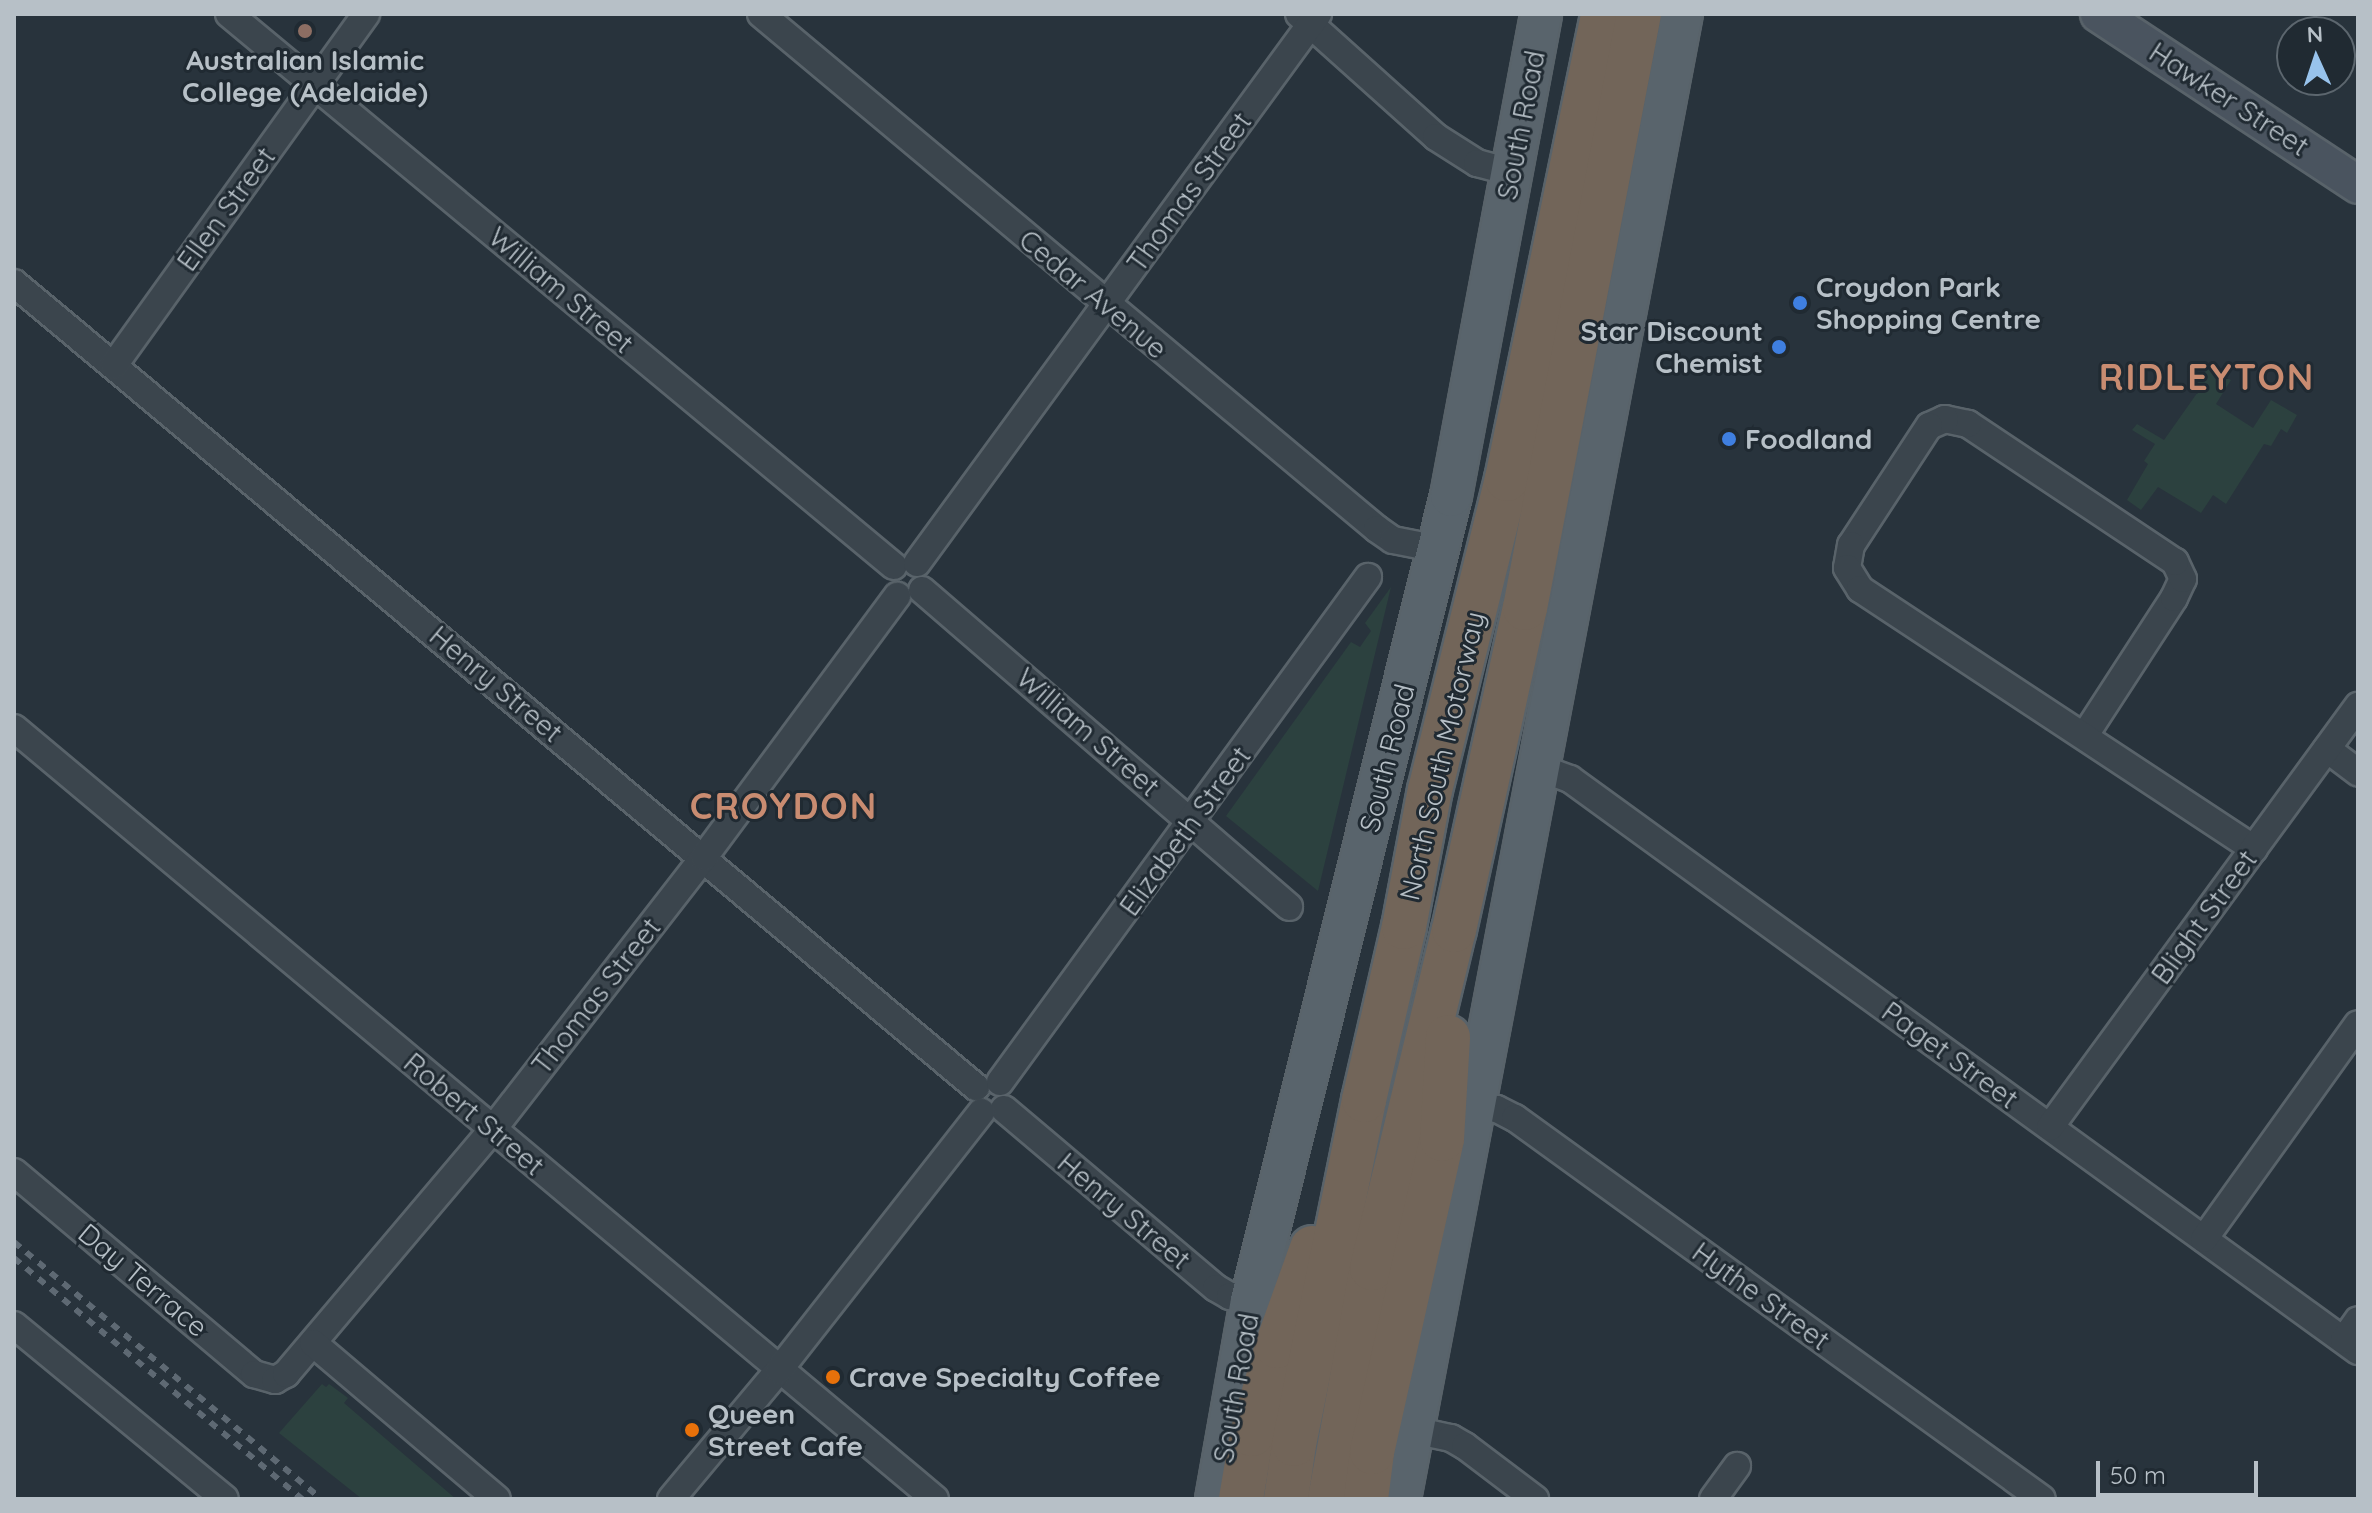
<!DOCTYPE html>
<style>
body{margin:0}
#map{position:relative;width:2372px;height:1513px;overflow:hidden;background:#28333c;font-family:Quicksand,sans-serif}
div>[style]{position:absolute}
.green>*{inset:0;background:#2c413f}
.roads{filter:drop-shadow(2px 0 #59636a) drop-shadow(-2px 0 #59636a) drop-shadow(0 2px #59636a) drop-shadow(0 -2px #59636a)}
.street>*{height:26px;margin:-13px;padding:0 13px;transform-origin:13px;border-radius:13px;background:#3b454d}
.secondary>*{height:36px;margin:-18px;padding:0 18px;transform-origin:18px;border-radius:18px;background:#4a545f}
.primary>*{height:40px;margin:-20px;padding:0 20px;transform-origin:20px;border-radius:20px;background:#59646c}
.highway>*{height:44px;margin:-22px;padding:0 22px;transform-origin:22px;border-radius:22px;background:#726559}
.rail>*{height:6px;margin-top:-3px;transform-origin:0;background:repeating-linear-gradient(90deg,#5e6973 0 8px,transparent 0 16px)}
.dots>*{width:22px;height:22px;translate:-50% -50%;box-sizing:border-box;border:4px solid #202a32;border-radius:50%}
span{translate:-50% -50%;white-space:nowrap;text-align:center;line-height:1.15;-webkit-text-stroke:6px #202a32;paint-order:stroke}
.poi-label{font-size:28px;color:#b7c0c7;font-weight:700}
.left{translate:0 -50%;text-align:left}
.right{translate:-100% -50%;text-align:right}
.street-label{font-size:28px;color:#b7c0c7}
.district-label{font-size:36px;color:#c98c71;font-weight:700;letter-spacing:2px}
.frame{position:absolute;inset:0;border:16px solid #b7c0c7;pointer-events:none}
.north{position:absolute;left:2276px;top:16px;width:80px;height:80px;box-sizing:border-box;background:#202a32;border:2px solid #5c666e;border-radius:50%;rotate:357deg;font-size:22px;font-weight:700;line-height:32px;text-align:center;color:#b7c0c7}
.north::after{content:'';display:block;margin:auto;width:28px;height:36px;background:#98c3ec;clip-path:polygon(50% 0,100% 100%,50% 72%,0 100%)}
.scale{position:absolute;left:2096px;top:1461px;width:162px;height:36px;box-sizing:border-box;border:4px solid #b7c0c7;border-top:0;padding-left:10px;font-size:24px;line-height:28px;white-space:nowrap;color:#b7c0c7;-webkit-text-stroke:6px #202a32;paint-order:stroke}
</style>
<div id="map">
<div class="green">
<div style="clip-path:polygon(2207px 369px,2231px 380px,2216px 404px,2253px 428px,2271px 400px,2297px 415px,2287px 433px,2281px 429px,2271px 446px,2264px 444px,2226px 504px,2213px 495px,2201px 513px,2158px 487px,2141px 510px,2127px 500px,2148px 464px,2144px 461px,2155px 444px,2132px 430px,2137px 424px,2164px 440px,2200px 389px,2196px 386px)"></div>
<div style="clip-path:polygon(1391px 587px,1318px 891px,1226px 816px,1351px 642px,1360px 647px,1371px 631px,1365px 623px)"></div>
<div style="clip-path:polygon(322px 1384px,326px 1387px,329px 1384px,348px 1398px,344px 1403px,456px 1499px,362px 1499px,279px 1433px)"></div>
</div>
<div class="roads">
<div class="street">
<div style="left:229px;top:14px;width:864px;rotate:39.7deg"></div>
<div style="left:761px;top:14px;width:803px;rotate:39.9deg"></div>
<div style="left:1377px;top:529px;width:19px;rotate:35deg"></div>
<div style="left:1393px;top:540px;width:47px;rotate:11.1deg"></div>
<div style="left:1299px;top:14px;width:184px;rotate:41.9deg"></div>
<div style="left:1436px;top:137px;width:49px;rotate:32.4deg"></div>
<div style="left:1477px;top:163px;width:35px;rotate:15deg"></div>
<div style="left:14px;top:283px;width:1254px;rotate:39.89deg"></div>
<div style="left:114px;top:365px;width:432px;rotate:-54.3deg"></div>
<div style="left:917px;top:563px;width:680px;rotate:-53.85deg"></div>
<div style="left:922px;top:590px;width:485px;rotate:40.8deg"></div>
<div style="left:14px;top:728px;width:1201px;rotate:39.93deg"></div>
<div style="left:2085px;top:735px;width:163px;rotate:-57deg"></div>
<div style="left:2174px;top:598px;width:21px;rotate:-65deg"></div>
<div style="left:2183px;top:579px;width:19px;rotate:-115deg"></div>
<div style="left:2175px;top:562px;width:249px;rotate:-146.3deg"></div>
<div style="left:1968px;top:424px;width:24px;rotate:-168deg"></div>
<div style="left:1945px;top:419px;width:17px;rotate:156deg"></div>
<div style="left:1929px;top:426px;width:142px;rotate:123.2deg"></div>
<div style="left:1851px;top:545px;width:23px;rotate:100deg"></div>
<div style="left:1847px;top:568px;width:25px;rotate:58deg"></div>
<div style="left:1860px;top:589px;width:472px;rotate:33.4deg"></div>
<div style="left:2327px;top:749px;width:39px;rotate:37deg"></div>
<div style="left:1537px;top:767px;width:35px;rotate:20deg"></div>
<div style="left:1570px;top:779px;width:974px;rotate:35.98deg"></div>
<div style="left:1000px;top:1082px;width:625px;rotate:-53.92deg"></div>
<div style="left:1474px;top:1105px;width:23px;rotate:10deg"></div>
<div style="left:1497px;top:1109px;width:20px;rotate:27deg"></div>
<div style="left:1515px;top:1118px;width:650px;rotate:35.87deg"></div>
<div style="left:1004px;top:1109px;width:277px;rotate:40.2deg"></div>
<div style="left:1216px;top:1288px;width:16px;rotate:30deg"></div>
<div style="left:1230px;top:1296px;width:22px;rotate:13deg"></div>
<div style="left:2050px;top:1127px;width:522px;rotate:-53.81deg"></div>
<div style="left:14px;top:1172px;width:314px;rotate:40.1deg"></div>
<div style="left:254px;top:1374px;width:22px;rotate:16deg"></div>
<div style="left:275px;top:1380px;width:13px;rotate:-29deg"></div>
<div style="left:286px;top:1374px;width:321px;rotate:-49.8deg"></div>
<div style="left:493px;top:1129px;width:344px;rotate:-52.2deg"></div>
<div style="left:704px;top:857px;width:325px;rotate:-53.5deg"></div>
<div style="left:2204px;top:1239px;width:264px;rotate:-54.4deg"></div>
<div style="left:14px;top:1325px;width:273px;rotate:39.5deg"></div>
<div style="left:2344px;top:1340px;width:24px;rotate:-55deg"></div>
<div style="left:313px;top:1343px;width:241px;rotate:40.3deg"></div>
<div style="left:1413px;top:1430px;width:39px;rotate:12deg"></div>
<div style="left:1451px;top:1438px;width:16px;rotate:30deg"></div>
<div style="left:1465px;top:1446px;width:88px;rotate:37.1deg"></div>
<div style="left:671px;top:1499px;width:168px;rotate:-50.1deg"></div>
<div style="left:779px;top:1370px;width:328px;rotate:-51.9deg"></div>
<div style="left:1713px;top:1499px;width:41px;rotate:-54deg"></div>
</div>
<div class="secondary">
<div style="left:2099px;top:14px;width:310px;rotate:33.4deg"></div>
</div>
<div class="primary">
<div style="left:1216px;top:1499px;width:201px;rotate:-80deg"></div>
<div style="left:1251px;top:1301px;width:829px;rotate:-76.05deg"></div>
<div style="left:1451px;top:496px;width:490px;rotate:-79.4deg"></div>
<div style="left:1400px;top:1499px;width:1512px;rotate:-79.25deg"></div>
</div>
<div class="highway">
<div style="left:1241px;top:1499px;width:66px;rotate:-80.4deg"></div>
<div style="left:1252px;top:1434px;width:91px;rotate:-74.1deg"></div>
<div style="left:1277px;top:1346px;width:104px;rotate:-70.3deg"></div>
<div style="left:1286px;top:1499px;width:56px;rotate:-81.7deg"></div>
<div style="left:1294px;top:1444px;width:351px;rotate:-78.5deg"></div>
<div style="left:1364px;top:1100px;width:178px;rotate:-77deg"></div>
<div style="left:1404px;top:927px;width:139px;rotate:-79.3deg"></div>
<div style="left:1430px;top:790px;width:320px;rotate:-76.1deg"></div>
<div style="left:1507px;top:479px;width:475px;rotate:-78.3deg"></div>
<div style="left:1330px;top:1499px;width:235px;rotate:-79.7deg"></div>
<div style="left:1372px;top:1268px;width:348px;rotate:-76.4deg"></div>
<div style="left:1454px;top:930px;width:330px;rotate:-77.6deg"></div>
<div style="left:1525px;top:608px;width:605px;rotate:-79.14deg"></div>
<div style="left:1366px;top:1499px;width:47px;rotate:-82.7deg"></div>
<div style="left:1372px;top:1452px;width:321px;rotate:-77.4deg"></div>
<div style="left:1442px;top:1139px;width:102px;rotate:-86.6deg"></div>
</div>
</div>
<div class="rail">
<div style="left:14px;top:1242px;width:400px;rotate:39.9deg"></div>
<div style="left:14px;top:1258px;width:376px;rotate:39.9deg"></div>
</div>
<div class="dots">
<div style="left:305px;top:31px;background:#8d6e63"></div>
<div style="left:1800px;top:303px;background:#3f7fe0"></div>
<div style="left:1779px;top:347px;background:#3f7fe0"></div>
<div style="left:1729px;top:439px;background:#3f7fe0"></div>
<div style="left:833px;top:1377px;background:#e8710a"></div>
<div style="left:692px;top:1430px;background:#e8710a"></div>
</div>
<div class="poi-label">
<span style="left:305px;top:76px">Australian Islamic<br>College (Adelaide)</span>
<span class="left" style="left:1816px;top:303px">Croydon Park<br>Shopping Centre</span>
<span class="right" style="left:1763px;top:347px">Star Discount<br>Chemist</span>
<span class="left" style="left:1745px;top:439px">Foodland</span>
<span class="left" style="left:849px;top:1377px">Crave Specialty Coffee</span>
<span class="left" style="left:708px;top:1430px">Queen<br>Street Cafe</span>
</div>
<div class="street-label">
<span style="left:2229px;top:99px;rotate:33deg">Hawker Street</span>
<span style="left:1521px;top:125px;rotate:-79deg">South Road</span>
<span style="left:1189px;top:192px;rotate:-54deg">Thomas Street</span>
<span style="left:226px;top:209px;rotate:-54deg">Ellen Street</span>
<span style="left:561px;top:290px;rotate:40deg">William Street</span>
<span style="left:1093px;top:294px;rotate:40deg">Cedar Avenue</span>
<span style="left:496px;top:684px;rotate:40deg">Henry Street</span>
<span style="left:1088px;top:732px;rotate:41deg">William Street</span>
<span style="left:1442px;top:756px;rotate:-77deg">North South Motorway</span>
<span style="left:1387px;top:758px;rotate:-76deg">South Road</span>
<span style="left:1185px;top:831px;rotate:-54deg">Elizabeth Street</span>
<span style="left:2204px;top:917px;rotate:-54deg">Blight Street</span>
<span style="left:596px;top:996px;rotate:-52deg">Thomas Street</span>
<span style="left:1950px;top:1055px;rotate:36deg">Paget Street</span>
<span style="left:474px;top:1114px;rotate:40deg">Robert Street</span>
<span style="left:1124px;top:1211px;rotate:40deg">Henry Street</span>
<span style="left:143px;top:1280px;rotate:40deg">Day Terrace</span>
<span style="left:1761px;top:1296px;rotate:36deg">Hythe Street</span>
<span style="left:1236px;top:1388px;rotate:-80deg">South Road</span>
</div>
<div class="district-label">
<span style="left:2207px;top:377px">RIDLEYTON</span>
<span style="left:784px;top:806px">CROYDON</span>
</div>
<div class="frame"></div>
<div class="north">N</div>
<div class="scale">50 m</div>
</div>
